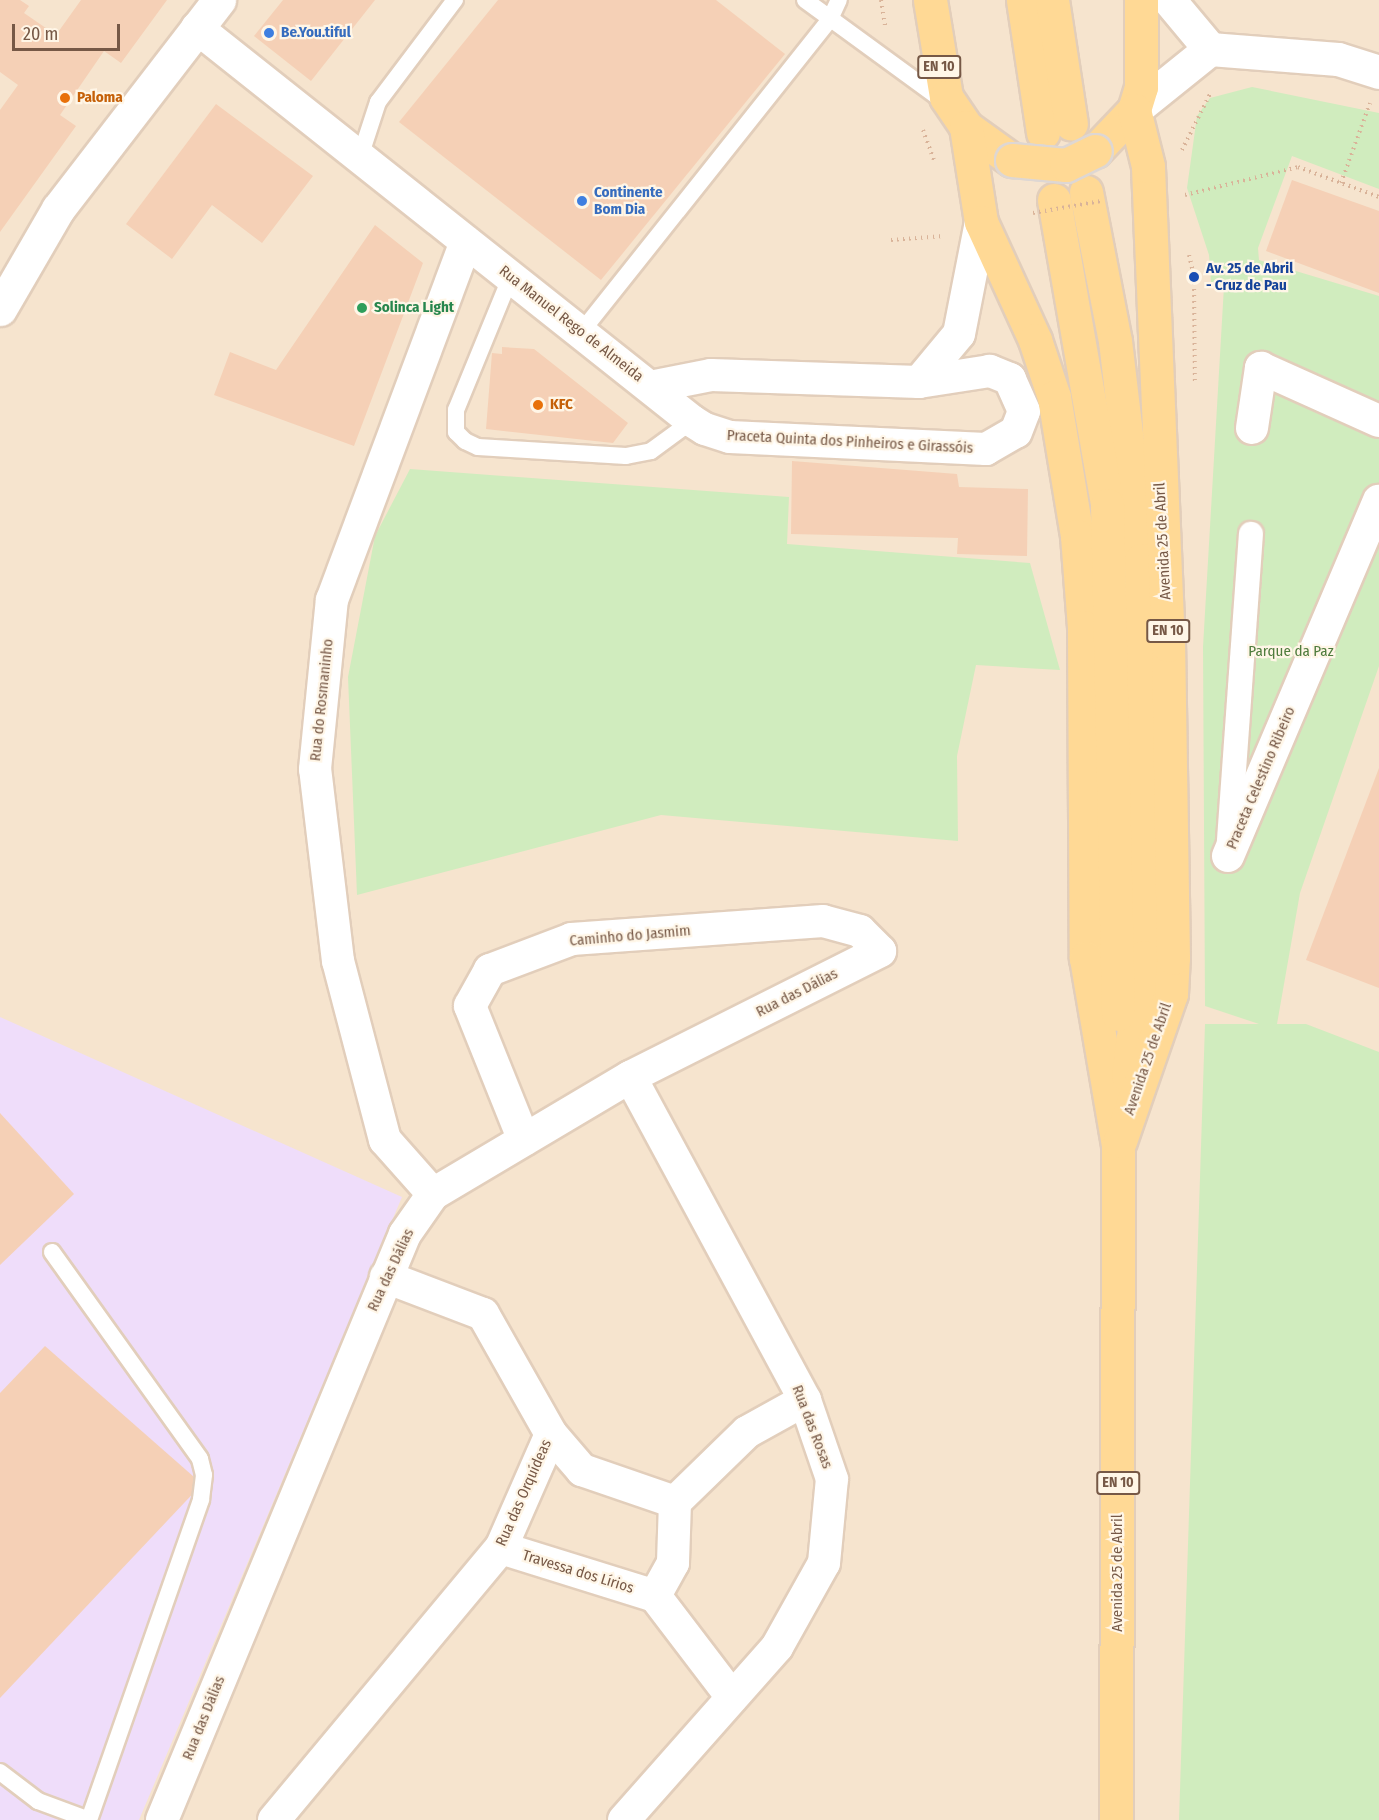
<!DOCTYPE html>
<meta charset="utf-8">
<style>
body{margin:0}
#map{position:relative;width:1379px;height:1820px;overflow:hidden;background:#fef2e0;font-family:"Fira Sans Condensed",sans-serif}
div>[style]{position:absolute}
.residential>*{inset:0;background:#f6e4ce}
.education>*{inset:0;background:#efddfa}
.green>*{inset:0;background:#d0ecbe}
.building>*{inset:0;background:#f5d0b6}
.path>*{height:4px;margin-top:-2px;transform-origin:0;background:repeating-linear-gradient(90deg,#d9b399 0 1.5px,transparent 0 6px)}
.roads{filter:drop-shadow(2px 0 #e2cebb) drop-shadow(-2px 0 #e2cebb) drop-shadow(0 2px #e2cebb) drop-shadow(0 -2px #e2cebb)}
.service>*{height:16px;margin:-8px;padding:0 8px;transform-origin:8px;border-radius:8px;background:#fff}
.pedestrian>*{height:24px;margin:-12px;padding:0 12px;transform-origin:12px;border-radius:12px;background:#fff}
.minor>*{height:32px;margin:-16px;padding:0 16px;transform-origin:16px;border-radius:16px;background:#fff}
.tertiary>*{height:33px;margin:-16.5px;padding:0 16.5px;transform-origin:16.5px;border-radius:16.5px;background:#fff}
.secondary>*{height:33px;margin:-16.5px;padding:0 16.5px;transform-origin:16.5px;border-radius:16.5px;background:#fff}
.primary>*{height:33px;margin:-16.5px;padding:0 16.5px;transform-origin:16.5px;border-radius:16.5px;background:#ffd995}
.path-bridge>*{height:4px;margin-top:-2px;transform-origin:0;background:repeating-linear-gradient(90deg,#d9b399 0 1.5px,transparent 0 6px)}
.bridges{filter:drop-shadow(2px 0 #ded7d3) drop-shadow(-2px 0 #ded7d3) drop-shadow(0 2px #ded7d3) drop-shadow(0 -2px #ded7d3)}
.primary-bridge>*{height:33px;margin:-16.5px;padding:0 16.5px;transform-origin:16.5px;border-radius:16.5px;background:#ffd995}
.dots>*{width:16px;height:16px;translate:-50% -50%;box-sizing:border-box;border:3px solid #fff6e7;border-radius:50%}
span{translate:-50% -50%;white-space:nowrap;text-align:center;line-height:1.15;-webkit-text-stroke:4.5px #fff6e7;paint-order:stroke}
.shield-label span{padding:2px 4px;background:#fff6e7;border:2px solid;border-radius:4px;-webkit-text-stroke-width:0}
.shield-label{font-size:14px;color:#765846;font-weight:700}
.shop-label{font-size:15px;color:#366cbe;font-weight:700}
.left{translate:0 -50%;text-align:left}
.food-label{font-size:15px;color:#c56008;font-weight:700}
.transit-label{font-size:15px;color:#164399;font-weight:700}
.leisure-label{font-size:15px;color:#27864d;font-weight:700}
.street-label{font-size:15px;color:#765846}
.park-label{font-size:15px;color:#4f7c3d}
.scale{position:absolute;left:12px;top:24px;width:108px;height:27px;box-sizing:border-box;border:3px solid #765846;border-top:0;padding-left:8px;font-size:18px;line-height:21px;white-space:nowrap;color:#765846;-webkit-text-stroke:4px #fff6e7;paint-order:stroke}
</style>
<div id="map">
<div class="residential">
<div style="clip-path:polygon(0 0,1379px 0,1379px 1121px,1222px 1820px,0 1820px)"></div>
</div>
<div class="education">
<div style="clip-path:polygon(0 1017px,402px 1197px,139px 1820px,0 1820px)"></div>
</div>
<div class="green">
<div style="clip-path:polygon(1252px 87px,1379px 113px,1379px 189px,1292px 156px,1258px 248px,1259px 260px,1379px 296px,1379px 666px,1300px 893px,1277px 1024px,1306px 1024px,1379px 1052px,1379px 1820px,1179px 1820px,1205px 1024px,1259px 1024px,1205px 1006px,1203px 647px,1224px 286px,1211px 282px,1209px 255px,1187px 188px,1197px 116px,1210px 98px)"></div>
<div style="clip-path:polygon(410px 469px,789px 497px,787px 544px,1030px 563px,1060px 670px,976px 665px,957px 756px,958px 841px,661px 815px,357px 895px,348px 677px,375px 536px)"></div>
</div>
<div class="building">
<div style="clip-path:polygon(0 0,20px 0,29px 6px,24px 13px,56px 35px,81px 0,167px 0,121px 63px,104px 51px,60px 115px,76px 126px,0 232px,0 110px,18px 85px,0 72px)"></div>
<div style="clip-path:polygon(283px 0,375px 0,311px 81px,254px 36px)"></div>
<div style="clip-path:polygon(498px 0,716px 0,785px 54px,601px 280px,399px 122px)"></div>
<div style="clip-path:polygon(216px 104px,313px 176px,262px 243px,212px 205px,172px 259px,126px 224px)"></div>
<div style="clip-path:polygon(1292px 180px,1379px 211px,1379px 293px,1266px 251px)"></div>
<div style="clip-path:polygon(375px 225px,423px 263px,354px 446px,214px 395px,230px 352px,276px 370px)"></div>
<div style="clip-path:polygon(502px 347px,534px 349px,628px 423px,613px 443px,486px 429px,492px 353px,502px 354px)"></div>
<div style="clip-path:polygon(792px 461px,957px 474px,959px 487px,1028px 489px,1027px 556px,957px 554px,958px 538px,791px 534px)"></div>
<div style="clip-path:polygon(1379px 768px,1379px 988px,1306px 960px)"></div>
<div style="clip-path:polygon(0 1113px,74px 1194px,0 1265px)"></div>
<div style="clip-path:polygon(45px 1346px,202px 1484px,0 1698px,0 1393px)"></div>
</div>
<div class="path">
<div style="left:881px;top:0;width:26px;rotate:81deg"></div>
<div style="left:923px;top:130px;width:32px;rotate:70deg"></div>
<div style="left:1182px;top:150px;width:63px;rotate:-63.4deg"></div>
<div style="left:1341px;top:183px;width:85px;rotate:-70.1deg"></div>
<div style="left:1185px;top:195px;width:116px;rotate:-13.9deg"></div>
<div style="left:1298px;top:167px;width:86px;rotate:20.3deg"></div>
<div style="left:891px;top:240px;width:52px;rotate:-4.4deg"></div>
<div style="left:1189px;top:255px;width:23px;rotate:77deg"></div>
<div style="left:1194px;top:277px;width:105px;rotate:89.5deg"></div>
</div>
<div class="roads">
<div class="service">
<div style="left:805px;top:0;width:170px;rotate:36.1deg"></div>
<div style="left:360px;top:157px;width:58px;rotate:-71.9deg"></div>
<div style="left:378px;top:102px;width:128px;rotate:-53deg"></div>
<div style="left:511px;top:276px;width:145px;rotate:112.3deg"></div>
<div style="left:456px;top:410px;width:22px;rotate:90deg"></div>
<div style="left:456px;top:432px;width:13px;rotate:45deg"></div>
<div style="left:465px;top:441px;width:14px;rotate:25deg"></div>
<div style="left:478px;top:447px;width:148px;rotate:3.5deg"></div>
<div style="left:626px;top:456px;width:25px;rotate:-11deg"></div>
<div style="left:651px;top:451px;width:51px;rotate:-36.2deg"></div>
<div style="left:582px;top:331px;width:399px;rotate:-51.5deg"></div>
<div style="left:830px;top:19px;width:21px;rotate:-65deg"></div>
<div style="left:52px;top:1252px;width:254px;rotate:54.4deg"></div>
<div style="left:200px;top:1459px;width:16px;rotate:76deg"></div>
<div style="left:204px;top:1475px;width:25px;rotate:97deg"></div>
<div style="left:201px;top:1500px;width:339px;rotate:109.3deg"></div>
<div style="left:0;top:1772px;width:48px;rotate:37.3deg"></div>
<div style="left:38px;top:1801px;width:54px;rotate:20.4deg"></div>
</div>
<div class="pedestrian">
<div style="left:1229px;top:840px;width:307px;rotate:-85.9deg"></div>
</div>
<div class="minor">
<div style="left:197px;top:28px;width:632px;rotate:38.45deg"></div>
<div style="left:692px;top:421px;width:15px;rotate:32deg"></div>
<div style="left:705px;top:429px;width:26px;rotate:18deg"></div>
<div style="left:730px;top:437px;width:256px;rotate:2.7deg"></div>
<div style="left:986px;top:449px;width:34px;rotate:-30deg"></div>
<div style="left:1016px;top:432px;width:22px;rotate:-69deg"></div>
<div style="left:1024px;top:411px;width:35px;rotate:-114deg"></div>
<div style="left:1010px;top:379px;width:22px;rotate:-158deg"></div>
<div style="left:990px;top:371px;width:72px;rotate:171.2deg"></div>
<div style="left:919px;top:382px;width:208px;rotate:-178.1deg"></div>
<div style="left:711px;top:375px;width:62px;rotate:168.9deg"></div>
<div style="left:919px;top:382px;width:62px;rotate:-50.2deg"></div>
<div style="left:959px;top:334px;width:114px;rotate:-78.9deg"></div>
<div style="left:1252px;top:428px;width:61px;rotate:-81.5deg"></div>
<div style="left:1261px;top:368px;width:129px;rotate:24.2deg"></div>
<div style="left:1228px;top:856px;width:386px;rotate:-67deg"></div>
<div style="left:433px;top:1194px;width:72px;rotate:-131.6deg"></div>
<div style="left:385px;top:1140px;width:185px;rotate:-104.7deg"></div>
<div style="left:338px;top:961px;width:193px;rotate:-96.8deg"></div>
<div style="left:315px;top:769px;width:170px;rotate:-84.3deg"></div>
<div style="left:332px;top:600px;width:382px;rotate:-69.5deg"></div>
<div style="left:551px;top:1434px;width:48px;rotate:49.3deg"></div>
<div style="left:582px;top:1470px;width:98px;rotate:19deg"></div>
<div style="left:675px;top:1502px;width:100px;rotate:-44.2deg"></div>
<div style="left:747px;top:1432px;width:66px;rotate:-28.9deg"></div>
<div style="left:675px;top:1502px;width:61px;rotate:91.9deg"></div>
<div style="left:673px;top:1563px;width:38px;rotate:119deg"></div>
<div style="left:655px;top:1596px;width:127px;rotate:52.7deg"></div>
<div style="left:501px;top:1548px;width:161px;rotate:17.3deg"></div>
<div style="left:162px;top:1820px;width:634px;rotate:-67.48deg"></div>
<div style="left:405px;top:1234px;width:49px;rotate:-55deg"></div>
<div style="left:433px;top:1194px;width:229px;rotate:-30.7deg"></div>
<div style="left:630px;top:1077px;width:280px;rotate:-26.7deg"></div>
<div style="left:880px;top:951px;width:28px;rotate:-135deg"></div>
<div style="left:860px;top:931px;width:38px;rotate:-165deg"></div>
<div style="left:823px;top:921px;width:252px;rotate:175.9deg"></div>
<div style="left:572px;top:939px;width:88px;rotate:159.3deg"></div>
<div style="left:490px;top:970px;width:41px;rotate:119.1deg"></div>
<div style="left:470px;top:1006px;width:144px;rotate:68.1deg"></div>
<div style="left:274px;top:1820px;width:354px;rotate:-50.2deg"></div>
<div style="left:501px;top:1548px;width:124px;rotate:-66.3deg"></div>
<div style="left:551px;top:1434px;width:138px;rotate:-119.5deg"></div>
<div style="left:483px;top:1314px;width:104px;rotate:-159.1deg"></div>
<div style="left:624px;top:1820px;width:231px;rotate:-48.5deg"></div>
<div style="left:777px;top:1647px;width:96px;rotate:-60.8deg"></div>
<div style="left:824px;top:1563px;width:84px;rotate:-84.6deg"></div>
<div style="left:832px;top:1479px;width:83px;rotate:-108.9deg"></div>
<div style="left:805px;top:1400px;width:367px;rotate:-118.4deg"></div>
</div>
<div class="tertiary">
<div style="left:1169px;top:0;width:64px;rotate:50.1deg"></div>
<div style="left:1210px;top:49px;width:128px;rotate:4.5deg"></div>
<div style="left:1338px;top:59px;width:43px;rotate:17.6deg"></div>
<div style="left:1134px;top:110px;width:97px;rotate:-38.8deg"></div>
</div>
<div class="secondary">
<div style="left:0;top:309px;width:116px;rotate:-59.9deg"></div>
<div style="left:58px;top:209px;width:264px;rotate:-52.4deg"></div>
</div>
<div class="primary">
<div style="left:930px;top:0;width:98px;rotate:80.6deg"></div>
<div style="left:946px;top:97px;width:36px;rotate:56deg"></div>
<div style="left:966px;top:127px;width:57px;rotate:35.7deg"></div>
<div style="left:1023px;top:0;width:134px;rotate:81.4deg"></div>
<div style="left:1052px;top:0;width:125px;rotate:81.3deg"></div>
<div style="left:966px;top:127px;width:96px;rotate:81deg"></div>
<div style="left:981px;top:222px;width:130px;rotate:65.4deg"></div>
<div style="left:1035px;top:340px;width:60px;rotate:71.6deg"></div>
<div style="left:1054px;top:397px;width:141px;rotate:80.6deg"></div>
<div style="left:1077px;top:536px;width:91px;rotate:85.6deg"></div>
<div style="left:1084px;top:627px;width:331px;rotate:89.7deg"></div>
<div style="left:1086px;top:958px;width:190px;rotate:80.3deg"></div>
<div style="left:1118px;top:1145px;width:675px;rotate:90.17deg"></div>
<div style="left:1095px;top:151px;width:57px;rotate:-46.4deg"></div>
<div style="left:1134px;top:110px;width:24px;rotate:-73deg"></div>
<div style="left:1141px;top:87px;width:87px;rotate:-90deg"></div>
<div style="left:1086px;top:192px;width:152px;rotate:79deg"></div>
<div style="left:1115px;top:341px;width:221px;rotate:83.2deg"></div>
<div style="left:1141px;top:560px;width:397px;rotate:89.7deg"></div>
<div style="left:1143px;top:957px;width:119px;rotate:97.2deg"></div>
<div style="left:1054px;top:200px;width:310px;rotate:80.1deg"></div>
<div style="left:1107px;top:505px;width:509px;rotate:88.76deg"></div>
<div style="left:1120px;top:1141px;width:156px;rotate:-70.9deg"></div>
<div style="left:1171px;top:994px;width:36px;rotate:-87deg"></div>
<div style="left:1173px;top:958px;width:313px;rotate:-90.9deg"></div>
<div style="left:1168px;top:645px;width:479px;rotate:-92.4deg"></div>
<div style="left:1148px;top:166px;width:58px;rotate:-104deg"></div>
</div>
</div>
<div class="path-bridge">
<div style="left:1033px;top:213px;width:69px;rotate:-10deg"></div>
</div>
<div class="bridges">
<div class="primary-bridge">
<div style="left:1012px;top:160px;width:54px;rotate:5.3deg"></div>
<div style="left:1066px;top:165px;width:32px;rotate:-26deg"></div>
</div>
</div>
<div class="dots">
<div style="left:269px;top:33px;background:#3f7fe0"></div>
<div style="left:65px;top:98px;background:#e8710a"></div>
<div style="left:582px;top:201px;background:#3f7fe0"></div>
<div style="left:1194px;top:277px;background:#1a4fb4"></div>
<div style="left:362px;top:308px;background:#2e9e5b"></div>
<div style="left:538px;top:405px;background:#e8710a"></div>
</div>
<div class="shield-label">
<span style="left:939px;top:67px">EN 10</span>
<span style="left:1168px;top:631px">EN 10</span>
<span style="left:1118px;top:1483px">EN 10</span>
</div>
<div class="shop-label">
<span class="left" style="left:281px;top:33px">Be.You.tiful</span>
<span class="left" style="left:594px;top:201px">Continente<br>Bom Dia</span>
</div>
<div class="food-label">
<span class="left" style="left:77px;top:98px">Paloma</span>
<span class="left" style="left:550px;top:405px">KFC</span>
</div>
<div class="transit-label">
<span class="left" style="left:1206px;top:277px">Av. 25 de Abril<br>- Cruz de Pau</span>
</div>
<div class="leisure-label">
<span class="left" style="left:374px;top:308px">Solinca Light</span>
</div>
<div class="street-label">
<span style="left:571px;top:324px;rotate:38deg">Rua Manuel Rego de Almeida</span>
<span style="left:850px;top:442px;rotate:3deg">Praceta Quinta dos Pinheiros e Girassóis</span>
<span style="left:1163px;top:541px;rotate:-93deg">Avenida 25 de Abril</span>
<span style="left:322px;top:700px;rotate:-84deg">Rua do Rosmaninho</span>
<span style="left:1261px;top:778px;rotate:-67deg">Praceta Celestino Ribeiro</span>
<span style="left:630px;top:936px;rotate:-5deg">Caminho do Jasmim</span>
<span style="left:797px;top:993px;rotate:-27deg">Rua das Dálias</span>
<span style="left:1148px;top:1059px;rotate:-71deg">Avenida 25 de Abril</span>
<span style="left:391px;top:1270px;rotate:-65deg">Rua das Dálias</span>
<span style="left:812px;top:1427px;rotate:69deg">Rua das Rosas</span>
<span style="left:524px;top:1493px;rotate:-66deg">Rua das Orquídeas</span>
<span style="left:578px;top:1572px;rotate:17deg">Travessa dos Lírios</span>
<span style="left:1118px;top:1573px;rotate:-90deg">Avenida 25 de Abril</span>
<span style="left:204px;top:1718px;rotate:-68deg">Rua das Dálias</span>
</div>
<div class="park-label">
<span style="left:1291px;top:652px">Parque da Paz</span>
</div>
<div class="scale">20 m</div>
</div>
